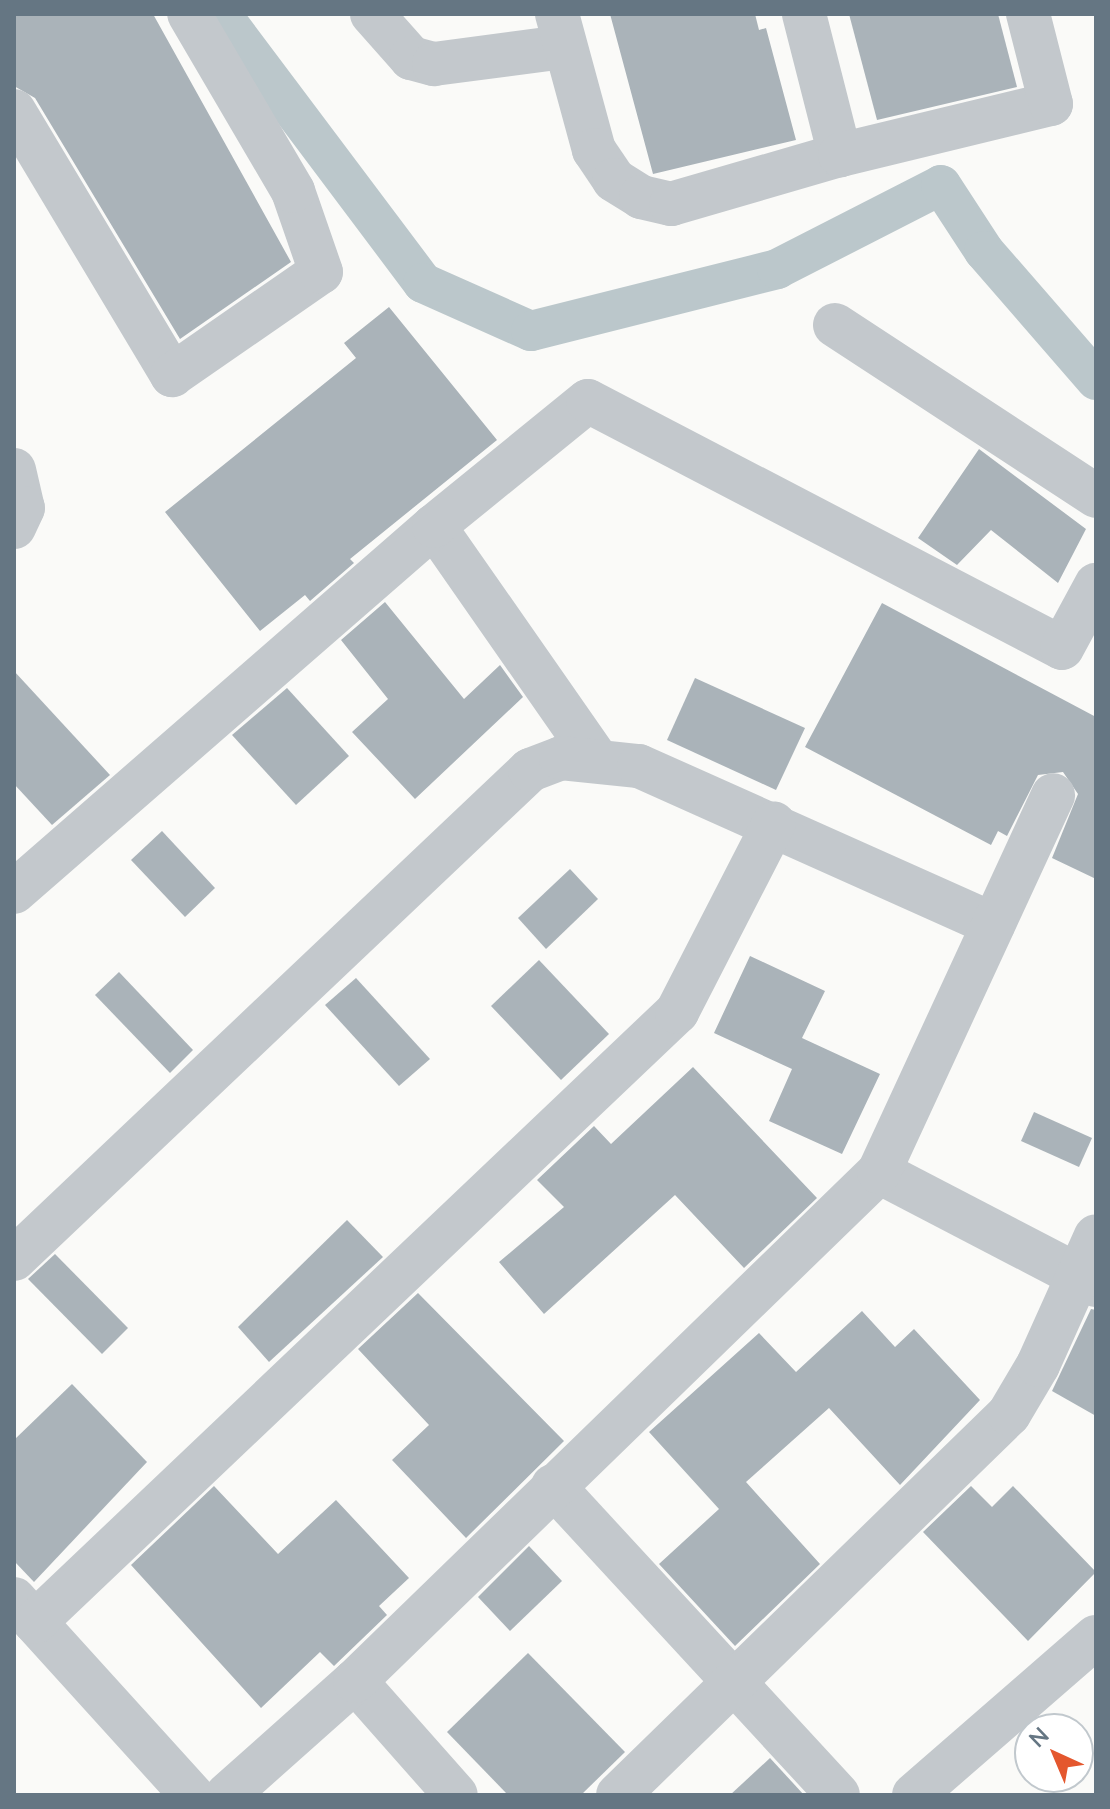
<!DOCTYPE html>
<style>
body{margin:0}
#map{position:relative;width:1110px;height:1809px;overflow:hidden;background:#fafaf8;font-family:Lato,sans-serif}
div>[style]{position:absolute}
.canal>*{height:40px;margin:-20px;padding:0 20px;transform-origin:20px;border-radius:20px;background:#bbc7cb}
.building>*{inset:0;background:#aab3b9}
.street>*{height:44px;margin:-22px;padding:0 22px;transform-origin:22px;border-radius:22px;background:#c3c8cc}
span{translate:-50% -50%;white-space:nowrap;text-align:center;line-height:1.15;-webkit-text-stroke:8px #fff;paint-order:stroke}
.frame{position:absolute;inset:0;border:16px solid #657683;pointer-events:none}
.north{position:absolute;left:1014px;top:1713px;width:80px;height:80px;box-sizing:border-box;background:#fff;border:2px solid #c1c8cd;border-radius:50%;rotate:316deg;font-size:22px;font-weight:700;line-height:32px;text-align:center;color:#657683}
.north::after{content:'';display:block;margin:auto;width:28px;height:36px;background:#e4572e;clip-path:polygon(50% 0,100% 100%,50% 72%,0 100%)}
</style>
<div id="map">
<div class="canal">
<div style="left:221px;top:14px;width:336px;rotate:53.1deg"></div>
<div style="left:423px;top:283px;width:118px;rotate:24deg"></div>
<div style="left:531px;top:331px;width:254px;rotate:-14.1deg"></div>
<div style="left:777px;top:269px;width:184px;rotate:-27.1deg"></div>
<div style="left:941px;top:185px;width:79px;rotate:56.9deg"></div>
<div style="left:984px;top:251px;width:171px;rotate:49deg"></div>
</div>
<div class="building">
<div style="clip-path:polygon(14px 14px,153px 14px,291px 262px,180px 339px,35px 98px,14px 86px)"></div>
<div style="clip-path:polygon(610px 14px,755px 14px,759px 30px,766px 28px,796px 140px,653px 174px)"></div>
<div style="clip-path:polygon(849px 14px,998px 14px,1017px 87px,877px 120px)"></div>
<div style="clip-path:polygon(389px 307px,497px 440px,350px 559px,354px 563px,310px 601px,305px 595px,260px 631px,165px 512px,356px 358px,344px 343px)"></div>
<div style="clip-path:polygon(979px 449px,1086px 529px,1058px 583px,991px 530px,957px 565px,918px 538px)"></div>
<div style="clip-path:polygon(385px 602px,464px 699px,500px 665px,523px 697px,415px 799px,352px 732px,388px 699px,341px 640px)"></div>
<div style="clip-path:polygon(882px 603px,1096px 717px,1096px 879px,1052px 858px,1078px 794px,1063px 772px,1038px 775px,1007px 836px,998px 831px,991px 845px,805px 747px)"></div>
<div style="clip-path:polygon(14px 671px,110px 775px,52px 825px,14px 784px)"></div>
<div style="clip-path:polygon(695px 678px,805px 728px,776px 790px,667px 740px)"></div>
<div style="clip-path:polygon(287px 688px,349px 756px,296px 805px,232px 735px)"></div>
<div style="clip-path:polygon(162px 831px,215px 888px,185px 917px,131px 860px)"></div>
<div style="clip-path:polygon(570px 869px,598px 899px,546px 949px,518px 918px)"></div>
<div style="clip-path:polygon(750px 956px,825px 991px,802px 1038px,880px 1074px,842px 1154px,769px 1121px,792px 1069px,714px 1033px)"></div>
<div style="clip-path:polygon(539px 960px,609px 1034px,561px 1080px,491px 1006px)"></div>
<div style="clip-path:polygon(119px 972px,193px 1050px,170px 1073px,95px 995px)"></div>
<div style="clip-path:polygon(356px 978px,430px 1059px,399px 1086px,325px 1005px)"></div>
<div style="clip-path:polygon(693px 1067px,817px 1198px,744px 1268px,675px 1195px,544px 1314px,499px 1262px,564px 1207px,537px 1180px,594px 1126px,611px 1144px)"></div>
<div style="clip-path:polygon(1034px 1112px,1092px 1138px,1079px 1167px,1021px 1141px)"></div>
<div style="clip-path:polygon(347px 1220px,383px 1257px,269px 1362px,238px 1327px)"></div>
<div style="clip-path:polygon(55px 1254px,128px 1328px,102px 1354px,28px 1279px)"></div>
<div style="clip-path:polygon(418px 1293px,564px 1441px,466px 1538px,392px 1460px,429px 1425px,358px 1349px)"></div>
<div style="clip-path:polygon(1091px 1309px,1096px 1310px,1096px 1416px,1052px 1391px)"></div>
<div style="clip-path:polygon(862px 1311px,895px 1347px,914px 1329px,980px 1400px,900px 1485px,829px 1408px,746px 1482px,820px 1564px,735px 1646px,659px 1564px,719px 1509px,649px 1432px,759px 1333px,796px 1372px)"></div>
<div style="clip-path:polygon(72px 1384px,147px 1462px,34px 1582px,14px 1561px,14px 1440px)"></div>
<div style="clip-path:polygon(214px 1486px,278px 1554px,336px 1500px,409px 1578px,379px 1606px,387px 1615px,334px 1666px,320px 1652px,261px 1708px,131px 1565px)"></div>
<div style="clip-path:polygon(971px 1486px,992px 1507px,1013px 1486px,1096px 1572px,1028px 1641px,923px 1532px)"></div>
<div style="clip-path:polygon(529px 1546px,562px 1581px,510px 1631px,478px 1597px)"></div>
<div style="clip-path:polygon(528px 1653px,625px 1752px,581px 1795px,508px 1795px,447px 1732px)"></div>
<div style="clip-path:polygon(770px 1758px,804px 1795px,730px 1795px)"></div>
</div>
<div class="street">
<div style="left:372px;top:14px;width:59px;rotate:48.4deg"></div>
<div style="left:411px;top:58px;width:24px;rotate:15deg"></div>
<div style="left:434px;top:64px;width:131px;rotate:-7.5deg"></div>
<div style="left:557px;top:14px;width:141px;rotate:74.8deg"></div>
<div style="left:594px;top:150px;width:36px;rotate:56deg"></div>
<div style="left:614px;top:180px;width:32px;rotate:32deg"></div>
<div style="left:641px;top:197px;width:31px;rotate:13deg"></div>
<div style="left:671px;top:204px;width:176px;rotate:-16.2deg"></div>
<div style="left:804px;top:14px;width:146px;rotate:75.7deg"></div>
<div style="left:840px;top:155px;width:217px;rotate:-13.6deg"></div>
<div style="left:1051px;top:104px;width:93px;rotate:-104.3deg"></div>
<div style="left:14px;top:111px;width:308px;rotate:59.1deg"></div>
<div style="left:172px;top:375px;width:181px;rotate:-34.7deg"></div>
<div style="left:321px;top:272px;width:86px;rotate:-109.1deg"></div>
<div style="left:293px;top:191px;width:205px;rotate:-120.4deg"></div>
<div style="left:835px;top:325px;width:312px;rotate:33.2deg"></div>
<div style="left:14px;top:470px;width:39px;rotate:77deg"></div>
<div style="left:23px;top:508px;width:21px;rotate:115deg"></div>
<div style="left:434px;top:526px;width:282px;rotate:55.1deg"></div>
<div style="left:14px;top:892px;width:557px;rotate:-41.07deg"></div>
<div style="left:434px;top:526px;width:198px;rotate:-39.1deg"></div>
<div style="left:588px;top:401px;width:534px;rotate:27.52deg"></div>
<div style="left:1062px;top:648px;width:72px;rotate:-61.6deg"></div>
<div style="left:879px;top:1172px;width:245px;rotate:27.5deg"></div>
<div style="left:14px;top:1259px;width:711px;rotate:-43.46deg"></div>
<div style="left:530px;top:770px;width:33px;rotate:-21deg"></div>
<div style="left:561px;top:758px;width:78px;rotate:5.9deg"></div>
<div style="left:639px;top:766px;width:388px;rotate:24.1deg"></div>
<div style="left:553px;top:1486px;width:420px;rotate:47.3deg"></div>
<div style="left:14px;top:1599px;width:265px;rotate:47.8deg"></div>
<div style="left:35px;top:1622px;width:886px;rotate:-43.54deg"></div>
<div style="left:677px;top:1012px;width:212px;rotate:-62.8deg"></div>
<div style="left:355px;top:1681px;width:152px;rotate:48.5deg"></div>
<div style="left:227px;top:1795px;width:171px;rotate:-41.7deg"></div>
<div style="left:355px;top:1681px;width:731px;rotate:-44.17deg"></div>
<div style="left:879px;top:1172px;width:415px;rotate:-65.2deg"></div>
<div style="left:618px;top:1795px;width:546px;rotate:-44.26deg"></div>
<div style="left:1009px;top:1414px;width:57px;rotate:-59.4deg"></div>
<div style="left:1038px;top:1365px;width:141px;rotate:-65.8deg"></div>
<div style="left:914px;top:1795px;width:241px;rotate:-41deg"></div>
</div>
<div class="frame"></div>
<div class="north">N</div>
</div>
